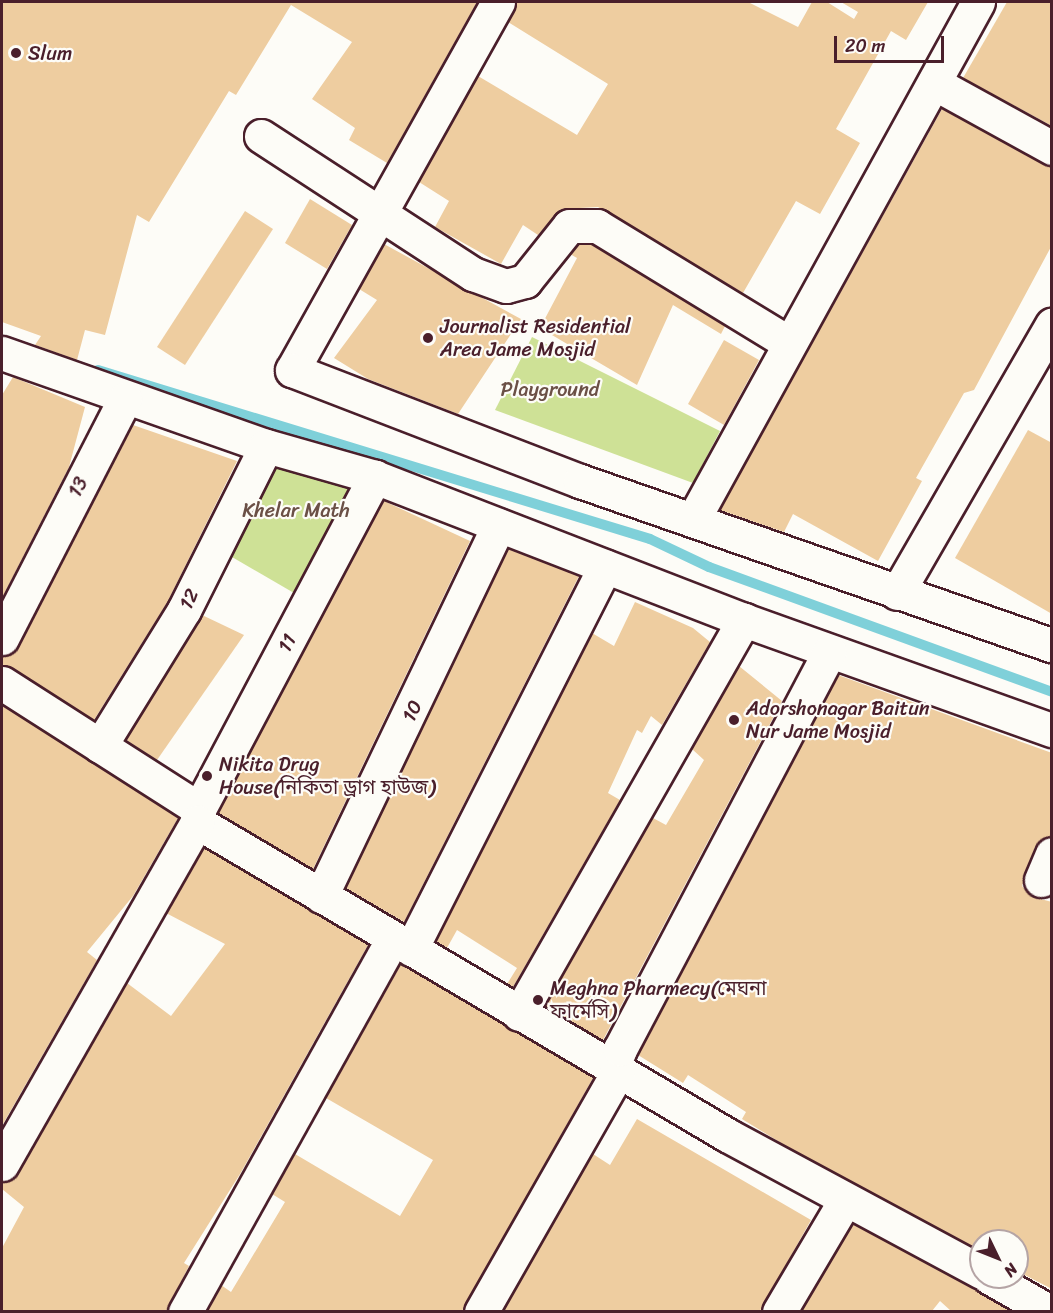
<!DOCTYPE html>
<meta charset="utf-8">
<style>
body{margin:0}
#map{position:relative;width:1053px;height:1313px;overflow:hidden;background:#fdfcf7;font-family:Sriracha,"Noto Sans Bengali",sans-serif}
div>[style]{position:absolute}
.green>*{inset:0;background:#cee196}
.stream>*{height:10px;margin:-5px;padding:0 5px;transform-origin:5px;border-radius:5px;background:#7fd0d9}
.building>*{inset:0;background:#eecda0}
.roads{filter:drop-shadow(2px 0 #4a1f2b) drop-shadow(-2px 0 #4a1f2b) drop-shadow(0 2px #4a1f2b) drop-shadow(0 -2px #4a1f2b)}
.minor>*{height:33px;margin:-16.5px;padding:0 16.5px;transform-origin:16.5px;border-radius:16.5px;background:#fdfcf7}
.dots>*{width:16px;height:16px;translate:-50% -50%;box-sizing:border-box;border:3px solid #fdfcf7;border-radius:50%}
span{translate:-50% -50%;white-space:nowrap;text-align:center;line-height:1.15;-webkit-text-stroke:4.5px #fdfcf7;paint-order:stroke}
.poi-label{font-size:20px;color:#4a1f2b}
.left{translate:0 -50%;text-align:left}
.park-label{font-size:20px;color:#6b5046}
.street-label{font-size:20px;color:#4a1f2b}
.frame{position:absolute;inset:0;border:3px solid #4a1f2b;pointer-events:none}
.north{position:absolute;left:969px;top:1229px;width:60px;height:60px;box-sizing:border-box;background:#fdfcf7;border:2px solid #b5a4a5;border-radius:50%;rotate:133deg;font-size:16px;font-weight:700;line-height:24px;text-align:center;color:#4a1f2b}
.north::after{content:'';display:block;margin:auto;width:21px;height:27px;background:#4a1f2b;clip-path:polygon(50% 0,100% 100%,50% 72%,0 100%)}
.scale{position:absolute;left:834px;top:36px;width:110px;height:27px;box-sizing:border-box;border:3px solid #4a1f2b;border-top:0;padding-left:8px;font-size:18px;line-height:21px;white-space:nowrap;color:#4a1f2b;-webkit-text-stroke:4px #fdfcf7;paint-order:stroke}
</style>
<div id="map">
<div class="green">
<div style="clip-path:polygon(532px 337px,720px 431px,693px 483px,495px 410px)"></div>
<div style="clip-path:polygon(274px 464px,356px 483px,294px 593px,232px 557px)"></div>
</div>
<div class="stream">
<div style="left:98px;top:370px;width:577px;rotate:17.02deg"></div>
<div style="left:650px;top:539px;width:65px;rotate:25.4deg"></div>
<div style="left:709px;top:567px;width:365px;rotate:20deg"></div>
</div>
<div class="building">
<div style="clip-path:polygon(2px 2px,477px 2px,387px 163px,349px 140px,355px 128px,312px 99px,352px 42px,291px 5px,236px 95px,229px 91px,149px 222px,137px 215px,105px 335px,85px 330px,77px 360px,35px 345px,41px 336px,2px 322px)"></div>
<div style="clip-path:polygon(517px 2px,748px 2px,798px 27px,812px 2px,827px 2px,854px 19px,858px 12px,841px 2px,928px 2px,906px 40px,891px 31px,836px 129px,860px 143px,820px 214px,796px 201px,743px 293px,598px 207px,561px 209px,538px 235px,523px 225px,501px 264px,435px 227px,449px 201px,419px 182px,478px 76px,577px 135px,608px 84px,508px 22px)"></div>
<div style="clip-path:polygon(1007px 2px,1052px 2px,1052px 126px,963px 78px)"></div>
<div style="clip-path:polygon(942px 109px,1052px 167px,1052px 245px,974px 390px,964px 393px,916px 478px,922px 481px,878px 561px,793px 514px,784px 532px,720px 510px)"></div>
<div style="clip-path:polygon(310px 199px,352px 225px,327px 269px,285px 243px)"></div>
<div style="clip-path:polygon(245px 211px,273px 229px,185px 365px,157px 347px)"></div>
<div style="clip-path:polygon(384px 244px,521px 319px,458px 414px,368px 379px,334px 358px,377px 300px,359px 289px)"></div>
<div style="clip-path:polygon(578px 245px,592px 245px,725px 326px,721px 334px,673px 305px,637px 385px,540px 328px,577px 258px,570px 254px)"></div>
<div style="clip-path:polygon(724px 340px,759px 360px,724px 425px,688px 404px)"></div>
<div style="clip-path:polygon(13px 377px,85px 407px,69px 467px,2px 598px,2px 395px)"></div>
<div style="clip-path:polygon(133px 425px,237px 461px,168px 601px,94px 720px,2px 664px,2px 657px,19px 647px)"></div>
<div style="clip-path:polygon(1028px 430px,1052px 443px,1052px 614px,955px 558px)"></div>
<div style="clip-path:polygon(384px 501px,470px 541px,313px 869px,218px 813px)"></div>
<div style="clip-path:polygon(508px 549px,579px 576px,404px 922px,346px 888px)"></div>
<div style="clip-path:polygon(635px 602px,693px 628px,710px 642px,662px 725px,651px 716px,642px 733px,637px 730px,608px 793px,620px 800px,513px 987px,507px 984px,517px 968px,457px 930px,447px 948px,436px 941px,592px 633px,614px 646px)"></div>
<div style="clip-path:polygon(202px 615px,244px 635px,157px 760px,126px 740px)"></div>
<div style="clip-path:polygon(739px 666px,782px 701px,603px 1040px,545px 1006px,653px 818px,666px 825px,704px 760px,692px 749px)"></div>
<div style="clip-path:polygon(838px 675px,1052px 753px,1052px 836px,1035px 847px,1022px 886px,1033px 897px,1052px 902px,1052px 1289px,1017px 1271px,1017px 1241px,981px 1241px,981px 1251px,786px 1146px,742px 1119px,746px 1112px,688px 1075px,683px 1083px,638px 1055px)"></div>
<div style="clip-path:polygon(2px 705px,178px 818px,133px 896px,87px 952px,97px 960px,3px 1124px)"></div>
<div style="clip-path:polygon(204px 848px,368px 945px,240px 1174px,184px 1263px,189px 1266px,166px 1311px,2px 1311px,2px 1248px,24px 1207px,2px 1189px,2px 1183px,18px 1173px,127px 983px,171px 1016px,225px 944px,166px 913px)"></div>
<div style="clip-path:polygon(401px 964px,593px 1078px,462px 1311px,207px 1311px,221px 1285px,231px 1292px,285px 1202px,272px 1194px,295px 1154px,400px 1216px,433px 1160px,326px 1098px)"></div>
<div style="clip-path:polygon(637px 1119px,811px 1220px,760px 1311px,503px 1311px,593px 1154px,610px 1165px)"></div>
<div style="clip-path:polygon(853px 1224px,976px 1289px,1011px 1311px,951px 1311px,940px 1301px,932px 1311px,801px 1311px)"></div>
</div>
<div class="roads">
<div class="minor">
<div style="left:498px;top:2px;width:422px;rotate:119.2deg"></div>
<div style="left:292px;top:370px;width:309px;rotate:21.1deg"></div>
<div style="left:580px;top:481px;width:500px;rotate:19.2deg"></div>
<div style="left:934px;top:83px;width:135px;rotate:28.8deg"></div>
<div style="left:261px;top:136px;width:253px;rotate:33.1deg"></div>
<div style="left:473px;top:274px;width:35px;rotate:20deg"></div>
<div style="left:506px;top:286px;width:20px;rotate:-15deg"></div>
<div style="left:525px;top:281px;width:70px;rotate:-51.3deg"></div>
<div style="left:569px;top:226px;width:28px"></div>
<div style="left:597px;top:226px;width:223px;rotate:31.4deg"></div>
<div style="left:2px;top:353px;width:280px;rotate:19.4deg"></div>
<div style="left:266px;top:446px;width:113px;rotate:15.9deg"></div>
<div style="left:375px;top:477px;width:396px;rotate:21.2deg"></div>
<div style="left:744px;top:620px;width:327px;rotate:19.7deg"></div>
<div style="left:694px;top:518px;width:589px;rotate:-61.17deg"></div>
<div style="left:897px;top:593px;width:310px;rotate:-60deg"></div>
<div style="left:2px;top:638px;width:269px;rotate:-62.8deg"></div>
<div style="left:2px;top:683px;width:234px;rotate:32.6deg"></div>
<div style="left:199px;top:809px;width:13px;rotate:99deg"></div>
<div style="left:197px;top:822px;width:616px;rotate:30.56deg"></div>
<div style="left:727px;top:1135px;width:289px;rotate:28.3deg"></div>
<div style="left:100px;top:746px;width:160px;rotate:-58.3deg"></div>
<div style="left:184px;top:610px;width:183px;rotate:-63.4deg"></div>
<div style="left:199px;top:809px;width:376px;rotate:-62.1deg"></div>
<div style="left:1041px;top:880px;width:28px;rotate:-67deg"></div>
<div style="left:321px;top:896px;width:411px;rotate:-64.4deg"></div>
<div style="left:411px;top:949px;width:429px;rotate:-63.1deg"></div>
<div style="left:519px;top:1014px;width:454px;rotate:-60.3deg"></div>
<div style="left:2px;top:1164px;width:394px;rotate:-60.3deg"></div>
<div style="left:989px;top:1277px;width:70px;rotate:29.8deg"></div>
<div style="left:185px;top:1312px;width:427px;rotate:-60.9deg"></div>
<div style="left:481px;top:1312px;width:276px;rotate:-60.3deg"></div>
<div style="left:618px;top:1072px;width:10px;rotate:-107deg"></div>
<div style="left:615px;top:1062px;width:14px;rotate:-69deg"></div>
<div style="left:620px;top:1049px;width:449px;rotate:-62.2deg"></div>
<div style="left:779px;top:1312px;width:128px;rotate:-59.4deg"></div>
</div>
</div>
<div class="dots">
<div style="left:16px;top:53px;background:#4a1f2b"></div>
<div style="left:428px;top:338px;background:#4a1f2b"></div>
<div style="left:734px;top:720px;background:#4a1f2b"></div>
<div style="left:207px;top:776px;background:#4a1f2b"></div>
<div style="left:538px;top:1000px;background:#4a1f2b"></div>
</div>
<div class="poi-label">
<span class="left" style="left:28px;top:53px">Slum</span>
<span class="left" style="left:440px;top:338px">Journalist Residential<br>Area Jame Mosjid</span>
<span class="left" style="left:746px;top:720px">Adorshonagar Baitun<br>Nur Jame Mosjid</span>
<span class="left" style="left:219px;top:776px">Nikita Drug<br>House(নিকিতা ড্রাগ হাউজ)</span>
<span class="left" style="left:550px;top:1000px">Meghna Pharmecy(মেঘনা<br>ফার্মেসি)</span>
</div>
<div class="park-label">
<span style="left:550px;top:389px">Playground</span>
<span style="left:296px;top:510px">Khelar Math</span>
</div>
<div class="street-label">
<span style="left:78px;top:487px;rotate:-62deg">13</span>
<span style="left:189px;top:599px;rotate:-63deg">12</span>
<span style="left:287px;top:643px;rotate:-62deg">11</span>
<span style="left:412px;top:711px;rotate:-65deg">10</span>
</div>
<div class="frame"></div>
<div class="north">N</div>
<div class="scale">20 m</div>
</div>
